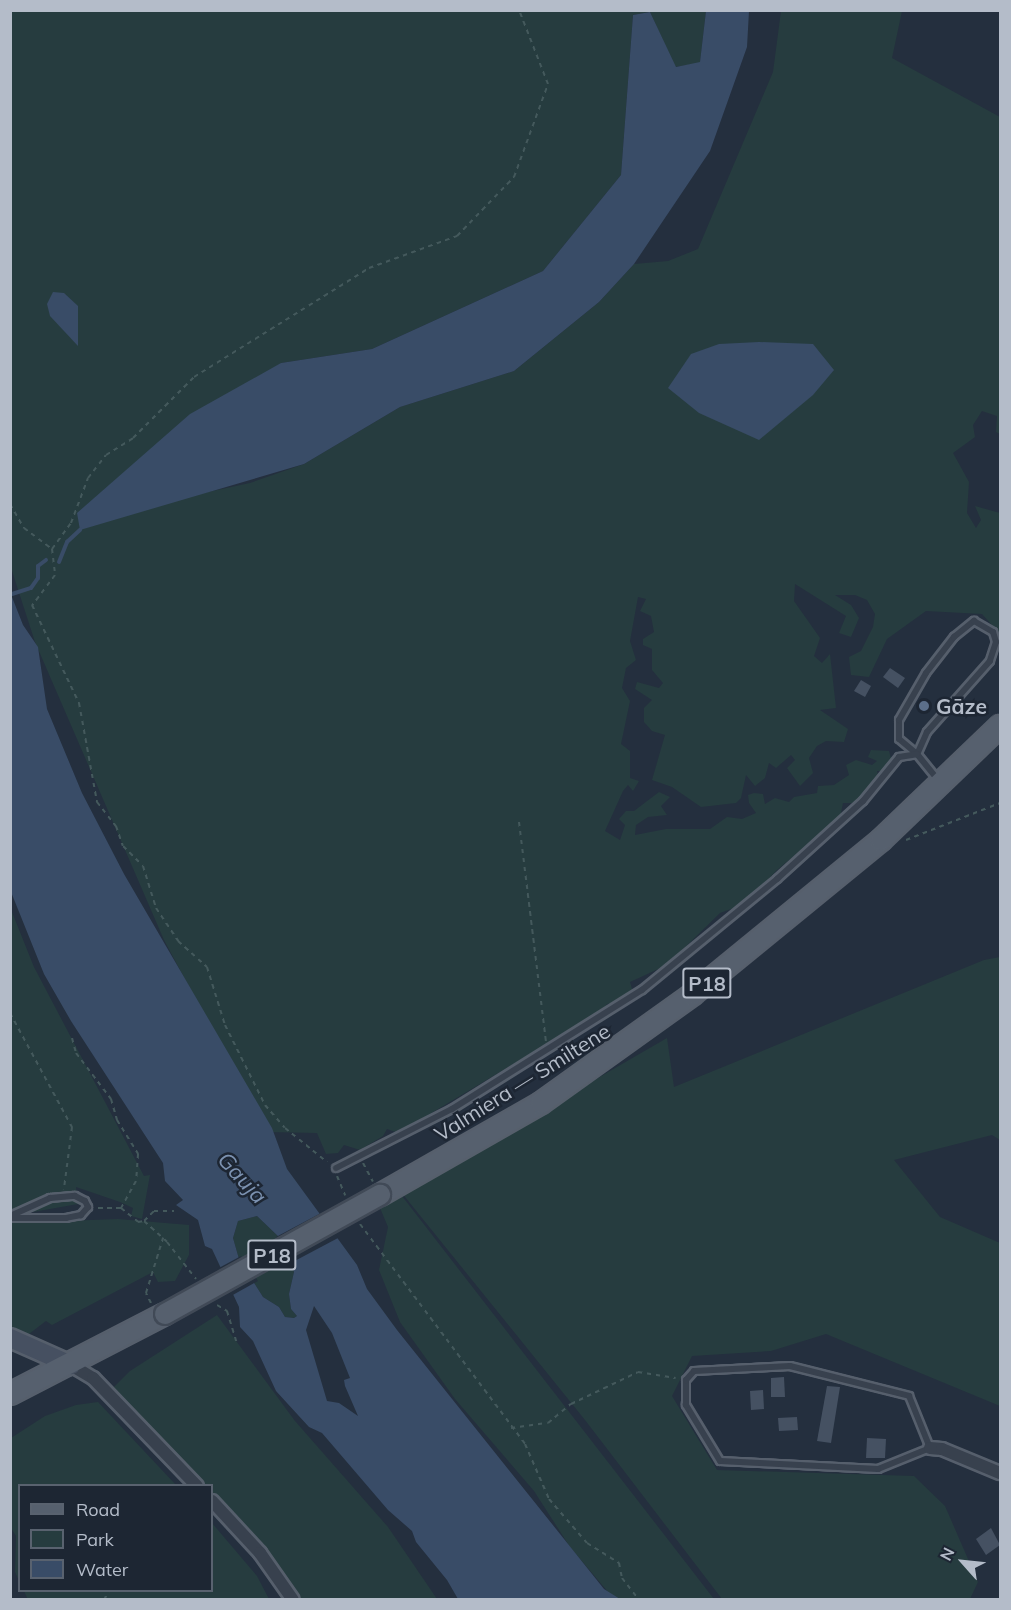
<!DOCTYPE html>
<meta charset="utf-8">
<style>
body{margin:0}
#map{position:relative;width:1011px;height:1610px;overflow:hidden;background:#242f3e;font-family:Mulish,sans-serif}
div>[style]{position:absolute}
.green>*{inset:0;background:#263c3f}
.water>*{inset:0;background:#394c67}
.pier>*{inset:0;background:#242f3e}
.stream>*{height:4px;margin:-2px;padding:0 2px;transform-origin:2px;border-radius:2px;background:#394c67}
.building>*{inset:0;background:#455162}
.path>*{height:2px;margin-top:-1px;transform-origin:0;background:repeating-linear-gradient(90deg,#44595c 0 4.5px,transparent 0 9px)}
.roads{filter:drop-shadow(2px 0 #565f6c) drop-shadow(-2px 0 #565f6c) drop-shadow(0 2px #565f6c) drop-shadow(0 -2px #565f6c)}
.lane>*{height:6px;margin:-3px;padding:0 3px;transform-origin:3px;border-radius:3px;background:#38414e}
.street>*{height:12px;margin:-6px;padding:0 6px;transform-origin:6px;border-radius:6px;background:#38414e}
.secondary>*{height:18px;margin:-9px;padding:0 9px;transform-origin:9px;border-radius:9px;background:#465061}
.primary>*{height:20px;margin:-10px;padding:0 10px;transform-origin:10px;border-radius:10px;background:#56606e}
.bridges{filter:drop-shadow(2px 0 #414a57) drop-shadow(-2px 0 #414a57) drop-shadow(0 2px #414a57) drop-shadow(0 -2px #414a57)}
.primary-bridge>*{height:20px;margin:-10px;padding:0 10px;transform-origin:10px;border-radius:10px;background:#56606e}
.dots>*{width:16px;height:16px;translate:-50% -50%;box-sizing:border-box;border:3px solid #1d2633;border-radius:50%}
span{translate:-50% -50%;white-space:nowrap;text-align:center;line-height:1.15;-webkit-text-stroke:5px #1d2633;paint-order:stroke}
.shield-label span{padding:2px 4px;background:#1d2633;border:2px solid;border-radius:4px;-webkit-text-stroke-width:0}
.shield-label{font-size:20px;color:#b4bcc9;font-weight:700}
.poi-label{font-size:21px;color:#b4bcc9;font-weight:700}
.left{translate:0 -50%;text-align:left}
.street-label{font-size:21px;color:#b4bcc9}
.water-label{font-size:22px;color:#7c92b1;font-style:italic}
.frame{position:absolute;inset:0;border:12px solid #b4bcc9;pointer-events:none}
.legend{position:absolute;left:18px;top:1484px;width:195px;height:108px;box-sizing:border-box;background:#1d2633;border:2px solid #59626f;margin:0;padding:8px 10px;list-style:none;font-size:18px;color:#b4bcc9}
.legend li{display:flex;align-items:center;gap:12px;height:30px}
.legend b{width:30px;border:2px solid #59626f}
.north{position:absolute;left:933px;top:1532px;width:60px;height:60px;-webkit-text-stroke:4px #1d2633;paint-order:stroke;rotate:297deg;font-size:16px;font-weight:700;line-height:24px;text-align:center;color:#b4bcc9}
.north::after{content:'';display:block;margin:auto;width:21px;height:27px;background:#b4bcc9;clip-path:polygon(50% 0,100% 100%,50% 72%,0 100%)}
</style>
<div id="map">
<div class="green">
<div style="clip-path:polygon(10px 11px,706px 11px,700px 63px,675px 67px,650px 12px,633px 15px,621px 175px,543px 271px,372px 349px,281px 363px,189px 496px,250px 483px,304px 464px,400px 407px,514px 371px,599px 302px,634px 264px,668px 261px,698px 249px,773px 72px,781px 11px,902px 11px,892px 58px,1000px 117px,1000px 434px,996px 432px,997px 416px,982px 411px,973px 425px,975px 437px,953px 453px,969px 482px,967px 513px,976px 528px,981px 520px,975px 506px,1000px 513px,1000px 634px,982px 614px,926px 611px,887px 639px,869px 677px,851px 675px,849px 657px,861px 651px,873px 627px,875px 614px,867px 600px,855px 595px,835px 595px,851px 605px,859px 618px,851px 637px,839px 633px,846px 616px,795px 584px,794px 601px,820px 638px,814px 656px,822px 663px,830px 654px,836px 708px,820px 710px,848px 729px,844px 742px,826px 741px,817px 746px,809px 758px,813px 773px,800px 786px,787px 768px,795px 760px,791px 755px,776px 768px,769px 763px,765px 778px,755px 786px,746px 775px,741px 798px,736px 803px,701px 807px,672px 787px,652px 780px,665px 735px,652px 731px,644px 722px,644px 708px,652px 700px,635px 689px,637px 682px,659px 688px,663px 683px,652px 670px,652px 649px,643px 645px,643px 639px,654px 632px,651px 616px,640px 611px,646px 599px,638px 597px,630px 641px,636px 660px,626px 668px,622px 688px,630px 701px,621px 744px,630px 751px,630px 778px,639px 781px,633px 791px,628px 785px,623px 791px,605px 831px,620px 840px,625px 825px,619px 819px,626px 811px,634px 811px,659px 792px,670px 797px,661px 806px,667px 815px,648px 817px,636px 825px,635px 835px,666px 829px,710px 829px,727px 817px,742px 819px,756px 813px,749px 803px,748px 795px,754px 793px,763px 794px,765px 804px,775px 798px,789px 802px,794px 797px,817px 793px,818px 786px,834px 785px,849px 775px,846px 765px,856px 760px,872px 765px,877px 761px,868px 757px,871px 750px,889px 751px,892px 762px,887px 771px,877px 771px,879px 779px,857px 803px,843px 803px,840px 818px,777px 870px,745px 904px,720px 913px,667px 965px,630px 982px,633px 992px,621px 1002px,607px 1004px,602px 1011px,398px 1133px,387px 1129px,383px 1136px,360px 1150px,344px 1145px,338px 1153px,326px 1154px,317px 1133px,267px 1132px,164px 940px,35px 642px,11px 568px)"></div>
<div style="clip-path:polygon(10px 907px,34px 967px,144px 1176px,150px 1175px,142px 1219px,131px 1216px,133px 1208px,120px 1202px,76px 1187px,78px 1204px,33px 1212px,21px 1205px,11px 1210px)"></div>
<div style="clip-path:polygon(1000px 957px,1000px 1140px,992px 1135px,894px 1160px,940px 1217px,1000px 1243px,1000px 1406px,826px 1334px,771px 1351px,692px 1356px,672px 1396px,717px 1470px,914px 1476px,945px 1506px,978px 1582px,970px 1599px,722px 1599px,585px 1420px,401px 1192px,667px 1038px,674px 1087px,984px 960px)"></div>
<div style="clip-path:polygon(402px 1196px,714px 1599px,614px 1599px,570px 1547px,534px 1491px,455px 1399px,400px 1322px,379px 1270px,388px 1227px,380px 1208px)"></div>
<div style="clip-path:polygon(257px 1216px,281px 1239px,291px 1260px,294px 1272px,289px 1294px,291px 1309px,297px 1316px,294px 1318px,285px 1317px,279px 1307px,263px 1297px,239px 1259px,233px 1238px,238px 1221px)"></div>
<div style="clip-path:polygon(118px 1219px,189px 1225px,189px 1255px,175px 1281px,158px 1282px,153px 1272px,52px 1325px,46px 1321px,25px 1337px,11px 1331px,10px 1223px)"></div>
<div style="clip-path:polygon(217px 1315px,295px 1421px,388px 1527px,437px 1599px,285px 1599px,261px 1565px,212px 1507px,212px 1486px,192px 1485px,105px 1396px,130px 1371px)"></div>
<div style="clip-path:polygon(98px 1402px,176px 1485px,20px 1486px,19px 1581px,15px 1572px,16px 1536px,11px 1528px,11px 1438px,45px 1416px,76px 1405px)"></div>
<div style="clip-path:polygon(212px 1523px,257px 1576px,269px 1599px,28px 1600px,24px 1591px,212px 1590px)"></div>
</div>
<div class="water">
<div style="clip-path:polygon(706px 11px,749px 11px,747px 47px,710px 151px,634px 264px,599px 302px,514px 371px,400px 407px,304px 464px,80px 530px,77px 513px,190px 414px,281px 363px,372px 349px,543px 271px,621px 175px,633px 15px,650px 12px,676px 67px,700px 62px)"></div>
<div style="clip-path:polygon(53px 292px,64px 293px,78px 306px,78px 346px,50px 316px,47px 304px)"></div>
<div style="clip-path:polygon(759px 342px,813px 344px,834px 370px,813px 395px,759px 440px,699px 413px,668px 388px,691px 354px,719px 344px)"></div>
<div style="clip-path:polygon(evenodd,10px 592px,23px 625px,38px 647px,47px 709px,82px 793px,124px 874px,272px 1128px,287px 1169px,357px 1265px,367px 1289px,397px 1330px,604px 1589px,620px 1599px,458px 1599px,447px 1580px,416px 1542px,412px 1531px,388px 1510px,322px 1433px,309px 1427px,276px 1391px,253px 1341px,240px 1327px,239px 1307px,212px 1249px,205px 1246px,198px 1220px,176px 1205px,183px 1200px,165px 1181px,163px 1163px,71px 1021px,44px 974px,11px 892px,10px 592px,257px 1216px,281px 1239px,291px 1260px,294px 1272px,289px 1294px,291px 1309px,297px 1316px,294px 1318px,285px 1317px,279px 1307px,263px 1297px,239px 1259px,233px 1238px,238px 1221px,257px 1216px,10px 592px,314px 1306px,332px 1333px,350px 1378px,344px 1380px,345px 1386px,358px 1416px,339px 1403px,327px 1401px,306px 1330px,314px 1306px)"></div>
</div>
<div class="pier">
<div style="clip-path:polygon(321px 1213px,338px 1238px,289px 1264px,276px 1237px)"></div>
<div style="clip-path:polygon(241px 1256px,258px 1281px,231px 1296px,217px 1269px)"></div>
</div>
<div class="stream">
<div style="left:59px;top:562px;width:22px;rotate:-68deg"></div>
<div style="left:67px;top:542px;width:18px;rotate:-43deg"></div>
<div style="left:12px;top:594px;width:20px;rotate:-18deg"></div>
<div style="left:31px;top:588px;width:12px;rotate:-55deg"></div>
<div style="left:38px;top:578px;width:12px;rotate:-90deg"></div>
<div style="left:38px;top:566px;width:10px;rotate:-37deg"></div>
</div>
<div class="building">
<div style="clip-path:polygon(890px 668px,905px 678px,898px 688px,883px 677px)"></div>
<div style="clip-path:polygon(861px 680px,871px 686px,865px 697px,854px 691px)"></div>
<div style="clip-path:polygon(784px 1377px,785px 1397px,771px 1397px,771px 1378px)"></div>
<div style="clip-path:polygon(827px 1386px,840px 1387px,831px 1443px,817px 1441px)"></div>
<div style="clip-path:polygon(763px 1390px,764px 1409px,751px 1410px,750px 1391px)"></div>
<div style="clip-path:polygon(797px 1417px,798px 1430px,779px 1431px,778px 1418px)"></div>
<div style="clip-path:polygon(867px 1438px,886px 1439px,885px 1458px,866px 1458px)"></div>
<div style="clip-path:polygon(991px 1528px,1000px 1545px,986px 1555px,976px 1539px)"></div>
</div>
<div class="path">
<div style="left:10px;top:504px;width:28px;rotate:60deg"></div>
<div style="left:24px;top:528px;width:35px;rotate:37deg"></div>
<div style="left:52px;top:549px;width:26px;rotate:83deg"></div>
<div style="left:55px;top:575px;width:38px;rotate:127deg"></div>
<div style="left:32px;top:605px;width:109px;rotate:64.4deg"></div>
<div style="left:79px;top:703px;width:101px;rotate:79.7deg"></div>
<div style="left:97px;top:802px;width:31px;rotate:52deg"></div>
<div style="left:116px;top:826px;width:21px;rotate:71deg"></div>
<div style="left:123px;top:846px;width:28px;rotate:45deg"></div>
<div style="left:143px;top:866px;width:44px;rotate:72.8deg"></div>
<div style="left:156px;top:908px;width:40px;rotate:56deg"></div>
<div style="left:178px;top:941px;width:39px;rotate:42deg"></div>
<div style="left:207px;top:967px;width:61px;rotate:72.8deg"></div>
<div style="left:225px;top:1025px;width:89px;rotate:63.4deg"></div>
<div style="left:265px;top:1105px;width:30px;rotate:49deg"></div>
<div style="left:285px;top:1128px;width:54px;rotate:39deg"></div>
<div style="left:52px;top:549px;width:32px;rotate:-54deg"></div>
<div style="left:71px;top:523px;width:48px;rotate:-69.3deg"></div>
<div style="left:88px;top:478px;width:29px;rotate:-52deg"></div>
<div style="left:106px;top:455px;width:32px;rotate:-32deg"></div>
<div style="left:133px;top:438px;width:86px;rotate:-45deg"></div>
<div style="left:194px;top:377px;width:206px;rotate:-31.9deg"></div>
<div style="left:369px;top:268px;width:94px;rotate:-20deg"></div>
<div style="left:457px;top:236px;width:82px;rotate:-46deg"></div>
<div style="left:514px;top:177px;width:99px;rotate:-69.9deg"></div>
<div style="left:548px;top:84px;width:79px;rotate:-111.4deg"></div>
<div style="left:519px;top:822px;width:221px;rotate:83deg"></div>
<div style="left:906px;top:840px;width:101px;rotate:-21.5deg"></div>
<div style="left:10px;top:1013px;width:130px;rotate:61.5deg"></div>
<div style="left:72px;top:1127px;width:63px;rotate:97.4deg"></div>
<div style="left:72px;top:1038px;width:16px;rotate:75deg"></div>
<div style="left:76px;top:1053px;width:58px;rotate:52.7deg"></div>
<div style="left:111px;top:1099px;width:22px;rotate:74deg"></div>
<div style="left:117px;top:1120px;width:40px;rotate:58deg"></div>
<div style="left:138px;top:1154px;width:27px;rotate:94deg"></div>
<div style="left:136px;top:1181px;width:31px;rotate:119deg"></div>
<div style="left:363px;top:1163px;width:21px;rotate:62deg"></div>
<div style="left:337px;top:1176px;width:21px;rotate:67deg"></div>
<div style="left:98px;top:1208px;width:23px"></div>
<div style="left:121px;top:1208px;width:22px;rotate:39deg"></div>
<div style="left:138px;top:1222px;width:6px;rotate:-9deg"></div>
<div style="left:144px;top:1221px;width:31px;rotate:42deg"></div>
<div style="left:167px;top:1242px;width:47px;rotate:51.9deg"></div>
<div style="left:144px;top:1221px;width:14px;rotate:-45deg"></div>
<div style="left:154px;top:1211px;width:20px"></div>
<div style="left:360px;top:1224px;width:275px;rotate:53.1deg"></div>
<div style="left:525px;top:1444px;width:60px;rotate:66.4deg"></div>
<div style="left:549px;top:1499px;width:58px;rotate:49.2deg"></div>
<div style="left:587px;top:1543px;width:38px;rotate:32deg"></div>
<div style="left:619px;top:1563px;width:15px;rotate:79deg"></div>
<div style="left:622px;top:1578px;width:28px;rotate:52deg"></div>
<div style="left:151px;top:1303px;width:11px;rotate:-117deg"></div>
<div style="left:146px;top:1293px;width:58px;rotate:-72.8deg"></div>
<div style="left:217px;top:1305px;width:12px;rotate:31deg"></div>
<div style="left:227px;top:1311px;width:34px;rotate:73deg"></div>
<div style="left:511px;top:1428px;width:37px;rotate:-8deg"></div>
<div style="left:548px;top:1423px;width:30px;rotate:-40deg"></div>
<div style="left:571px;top:1404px;width:74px;rotate:-25.5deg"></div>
<div style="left:638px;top:1372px;width:38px;rotate:9deg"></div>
<div style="left:104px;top:1600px;width:11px;rotate:-63deg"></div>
</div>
<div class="roads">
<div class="lane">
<div style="left:917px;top:754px;width:23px;rotate:-140deg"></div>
<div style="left:899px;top:739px;width:19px;rotate:-90deg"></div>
<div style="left:899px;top:720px;width:54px;rotate:-60.1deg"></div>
<div style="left:926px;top:673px;width:46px;rotate:-52.1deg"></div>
<div style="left:954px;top:637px;width:26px;rotate:-39deg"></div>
<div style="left:974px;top:621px;width:22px;rotate:30deg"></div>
<div style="left:993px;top:632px;width:10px;rotate:73deg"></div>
<div style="left:996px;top:642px;width:20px;rotate:108deg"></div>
<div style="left:990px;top:661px;width:95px;rotate:131.6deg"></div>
<div style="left:927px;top:732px;width:24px;rotate:114deg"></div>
<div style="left:917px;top:754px;width:35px;rotate:51deg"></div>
<div style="left:336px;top:1168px;width:130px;rotate:-27deg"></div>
<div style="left:452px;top:1109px;width:224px;rotate:-32.1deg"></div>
<div style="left:642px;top:990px;width:175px;rotate:-39.4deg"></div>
<div style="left:777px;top:879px;width:116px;rotate:-42.2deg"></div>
<div style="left:863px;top:801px;width:57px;rotate:-50.7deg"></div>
<div style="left:899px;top:757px;width:18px;rotate:-9deg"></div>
<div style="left:10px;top:1216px;width:44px;rotate:-24.2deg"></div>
<div style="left:50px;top:1198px;width:25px;rotate:-5deg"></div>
<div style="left:75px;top:1196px;width:11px;rotate:27deg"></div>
<div style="left:85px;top:1201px;width:7px;rotate:63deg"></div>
<div style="left:88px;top:1207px;width:11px;rotate:131deg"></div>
<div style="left:81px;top:1215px;width:15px;rotate:169deg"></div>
<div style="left:66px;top:1218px;width:56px;rotate:180deg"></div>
<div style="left:790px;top:1366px;width:123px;rotate:14.1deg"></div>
<div style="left:909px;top:1396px;width:56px;rotate:68deg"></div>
<div style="left:930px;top:1448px;width:56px;rotate:158deg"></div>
<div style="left:878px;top:1469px;width:158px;rotate:-177.1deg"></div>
<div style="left:720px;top:1461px;width:66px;rotate:-121.3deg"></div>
<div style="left:686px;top:1405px;width:25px;rotate:-90deg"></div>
<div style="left:686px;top:1380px;width:12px;rotate:-48deg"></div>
<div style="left:694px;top:1371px;width:96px;rotate:-3deg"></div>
</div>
<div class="street">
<div style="left:71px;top:1365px;width:26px;rotate:31deg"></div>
<div style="left:93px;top:1378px;width:150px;rotate:46.1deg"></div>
<div style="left:930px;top:1448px;width:12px;rotate:5deg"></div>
<div style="left:942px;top:1449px;width:63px;rotate:22.5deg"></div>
<div style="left:212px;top:1501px;width:71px;rotate:47.3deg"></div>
<div style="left:260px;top:1553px;width:57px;rotate:54.9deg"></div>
</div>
<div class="secondary">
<div style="left:10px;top:1338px;width:67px;rotate:23.9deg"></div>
</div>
<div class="primary">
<div style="left:380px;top:1195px;width:185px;rotate:-29.7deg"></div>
<div style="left:541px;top:1103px;width:187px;rotate:-35.6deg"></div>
<div style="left:693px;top:994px;width:243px;rotate:-39.3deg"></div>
<div style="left:881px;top:840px;width:165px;rotate:-43.8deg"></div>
<div style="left:10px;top:1394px;width:174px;rotate:-27.3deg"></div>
</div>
</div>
<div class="bridges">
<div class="primary-bridge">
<div style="left:165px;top:1314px;width:246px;rotate:-29deg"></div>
</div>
</div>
<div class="dots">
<div style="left:924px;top:706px;background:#5c6f8a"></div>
</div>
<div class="shield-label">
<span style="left:707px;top:983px">P18</span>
<span style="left:272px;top:1255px">P18</span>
</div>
<div class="poi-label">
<span class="left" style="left:936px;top:706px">Gāze</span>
</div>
<div class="street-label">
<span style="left:522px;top:1082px;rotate:-32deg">Valmiera — Smiltene</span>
</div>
<div class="water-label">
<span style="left:242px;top:1178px;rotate:48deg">Gauja</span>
</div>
<div class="frame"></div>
<ul class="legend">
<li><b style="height:8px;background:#56606e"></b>Road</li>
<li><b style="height:16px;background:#263c3f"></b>Park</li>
<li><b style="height:16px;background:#394c67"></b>Water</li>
</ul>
<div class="north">N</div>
</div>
